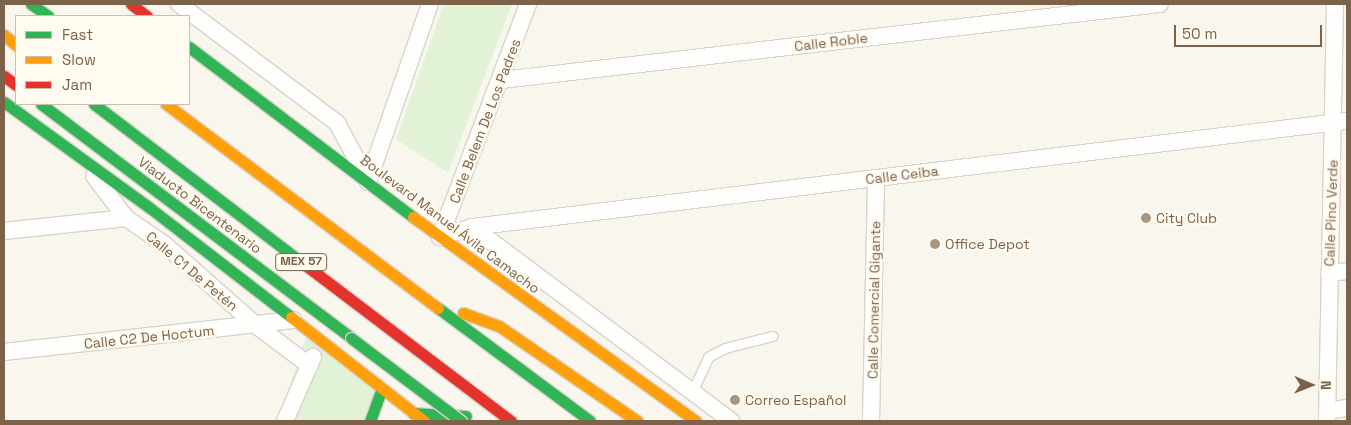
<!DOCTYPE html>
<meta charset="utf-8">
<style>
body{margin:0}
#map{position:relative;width:1351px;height:425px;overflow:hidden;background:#f9f6ed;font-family:"Space Grotesk",sans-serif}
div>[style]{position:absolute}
.green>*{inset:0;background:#e2f2d6}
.roads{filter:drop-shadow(1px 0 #d9d3cb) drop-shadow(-1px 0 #d9d3cb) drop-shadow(0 1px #d9d3cb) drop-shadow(0 -1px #d9d3cb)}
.lane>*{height:9px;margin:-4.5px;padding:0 4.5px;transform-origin:4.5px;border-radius:4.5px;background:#fefefc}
.street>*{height:16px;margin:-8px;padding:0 8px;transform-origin:8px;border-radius:8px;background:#fefefc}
.fast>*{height:11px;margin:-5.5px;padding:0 5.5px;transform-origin:5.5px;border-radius:5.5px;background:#30b455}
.slow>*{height:11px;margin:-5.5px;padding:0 5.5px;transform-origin:5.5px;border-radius:5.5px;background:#ff9f0a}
.jam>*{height:11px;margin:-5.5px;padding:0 5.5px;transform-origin:5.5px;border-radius:5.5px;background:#e5322d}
.bridges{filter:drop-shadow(1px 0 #dbd3ca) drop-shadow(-1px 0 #dbd3ca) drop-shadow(0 1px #dbd3ca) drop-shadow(0 -1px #dbd3ca)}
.fast-bridge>*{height:11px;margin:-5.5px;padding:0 5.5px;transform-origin:5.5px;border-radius:5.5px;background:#30b455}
.dots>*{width:14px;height:14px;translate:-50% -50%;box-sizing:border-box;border:2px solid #fffbf0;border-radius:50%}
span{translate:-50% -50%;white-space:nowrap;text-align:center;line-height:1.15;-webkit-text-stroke:5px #fffbf0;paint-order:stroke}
.shield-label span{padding:1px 4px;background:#fffbf0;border:1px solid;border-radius:4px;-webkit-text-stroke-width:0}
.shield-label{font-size:12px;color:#7c6248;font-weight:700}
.street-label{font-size:14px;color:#7c6248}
.poi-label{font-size:14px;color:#7c6248}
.left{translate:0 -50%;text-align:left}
.frame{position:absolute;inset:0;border:5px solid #7c6248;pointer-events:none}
.legend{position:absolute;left:15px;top:15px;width:175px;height:90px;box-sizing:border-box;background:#fffbf0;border:1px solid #cbbead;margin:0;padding:6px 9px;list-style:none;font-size:15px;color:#7c6248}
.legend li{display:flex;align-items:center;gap:10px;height:25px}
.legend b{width:25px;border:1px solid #cbbead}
.north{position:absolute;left:1286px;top:360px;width:50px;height:50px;-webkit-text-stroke:4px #fffbf0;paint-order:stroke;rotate:91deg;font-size:14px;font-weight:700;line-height:20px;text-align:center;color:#7c6248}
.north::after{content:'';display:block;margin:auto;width:18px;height:22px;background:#7c6248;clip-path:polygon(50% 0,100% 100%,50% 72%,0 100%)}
.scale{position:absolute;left:1174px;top:25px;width:148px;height:22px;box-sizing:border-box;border:2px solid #7c6248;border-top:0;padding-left:6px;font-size:15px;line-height:18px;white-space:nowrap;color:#7c6248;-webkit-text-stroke:4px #fffbf0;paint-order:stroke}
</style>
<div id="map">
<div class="green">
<div style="clip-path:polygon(444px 4px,512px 4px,448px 173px,396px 139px)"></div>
<div style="clip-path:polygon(308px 332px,381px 391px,370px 421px,277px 421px)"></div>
</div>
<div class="roads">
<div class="lane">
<div style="left:692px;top:392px;width:38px;rotate:-65deg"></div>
<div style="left:708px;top:357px;width:19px;rotate:-28deg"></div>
<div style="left:725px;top:348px;width:49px;rotate:-14.3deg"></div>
</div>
<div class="street">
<div style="left:179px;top:4px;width:198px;rotate:37deg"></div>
<div style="left:337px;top:123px;width:59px;rotate:61.7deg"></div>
<div style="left:502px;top:80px;width:662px;rotate:-6.59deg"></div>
<div style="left:94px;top:176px;width:53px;rotate:52.7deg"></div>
<div style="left:126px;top:218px;width:46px;rotate:34.4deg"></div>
<div style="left:164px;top:244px;width:124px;rotate:41.4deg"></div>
<div style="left:257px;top:326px;width:66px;rotate:37deg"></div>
<div style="left:368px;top:182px;width:188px;rotate:-70.8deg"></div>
<div style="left:472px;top:227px;width:881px;rotate:-6.91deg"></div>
<div style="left:4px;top:231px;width:123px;rotate:-6.1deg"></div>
<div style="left:440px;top:237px;width:34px;rotate:-17deg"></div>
<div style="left:472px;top:227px;width:324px;rotate:36.8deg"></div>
<div style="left:440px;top:237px;width:249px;rotate:-69.3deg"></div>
<div style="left:1329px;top:273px;width:18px;rotate:-6deg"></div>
<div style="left:4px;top:352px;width:291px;rotate:-6.3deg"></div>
<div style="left:1327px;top:411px;width:20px;rotate:-9deg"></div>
<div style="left:285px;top:421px;width:70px;rotate:-66.4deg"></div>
<div style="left:871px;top:421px;width:243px;rotate:-88.8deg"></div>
<div style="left:1327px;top:421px;width:417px;rotate:-88.9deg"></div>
</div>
<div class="fast">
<div style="left:31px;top:4px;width:21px;rotate:35deg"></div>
<div style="left:189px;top:47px;width:281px;rotate:37.2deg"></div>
<div style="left:4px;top:102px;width:180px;rotate:36deg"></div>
<div style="left:150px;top:208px;width:178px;rotate:37.7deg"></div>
<div style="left:41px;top:104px;width:388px;rotate:37deg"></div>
<div style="left:94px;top:104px;width:269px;rotate:37.3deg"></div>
<div style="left:438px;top:308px;width:189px;rotate:36.6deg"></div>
<div style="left:413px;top:413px;width:53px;rotate:3.2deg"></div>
<div style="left:370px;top:421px;width:32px;rotate:-70deg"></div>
</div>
<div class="slow">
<div style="left:4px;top:35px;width:16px;rotate:40deg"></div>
<div style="left:166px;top:104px;width:340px;rotate:36.9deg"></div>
<div style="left:413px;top:217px;width:349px;rotate:35.8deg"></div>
<div style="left:463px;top:313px;width:38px;rotate:20deg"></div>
<div style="left:499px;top:326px;width:168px;rotate:34.5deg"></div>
<div style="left:291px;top:317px;width:169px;rotate:38deg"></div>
</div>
<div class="jam">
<div style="left:131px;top:4px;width:20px;rotate:37deg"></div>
<div style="left:4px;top:76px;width:15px;rotate:37deg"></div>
<div style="left:308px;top:267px;width:255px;rotate:37.2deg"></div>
</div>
</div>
<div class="bridges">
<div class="fast-bridge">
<div style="left:351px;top:338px;width:138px;rotate:37deg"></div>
</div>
</div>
<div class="dots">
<div style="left:1146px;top:218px;background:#a89682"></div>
<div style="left:935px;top:244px;background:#a89682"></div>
<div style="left:735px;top:400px;background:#a89682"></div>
</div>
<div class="shield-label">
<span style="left:301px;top:262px">MEX 57</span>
</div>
<div class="street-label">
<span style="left:831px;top:42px;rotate:-7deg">Calle Roble</span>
<span style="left:485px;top:121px;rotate:-69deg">Calle Belem De Los Padres</span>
<span style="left:902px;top:175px;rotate:-7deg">Calle Ceiba</span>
<span style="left:200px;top:205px;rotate:37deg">Viaducto Bicentenario</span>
<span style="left:1331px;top:213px;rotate:-88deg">Calle Pino Verde</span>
<span style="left:450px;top:224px;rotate:37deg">Boulevard Manuel Ávila Camacho</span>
<span style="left:192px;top:271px;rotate:40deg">Calle C1 De Petén</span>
<span style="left:874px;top:300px;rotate:-89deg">Calle Comercial Gigante</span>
<span style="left:149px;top:337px;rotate:-6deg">Calle C2 De Hoctum</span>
</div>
<div class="poi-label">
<span class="left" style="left:1156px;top:218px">City Club</span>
<span class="left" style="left:945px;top:244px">Office Depot</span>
<span class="left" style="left:745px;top:400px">Correo Español</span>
</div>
<div class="frame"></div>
<ul class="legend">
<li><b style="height:6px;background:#30b455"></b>Fast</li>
<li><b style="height:6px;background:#ff9f0a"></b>Slow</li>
<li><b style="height:6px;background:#e5322d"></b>Jam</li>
</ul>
<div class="north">N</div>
<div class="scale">50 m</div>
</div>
